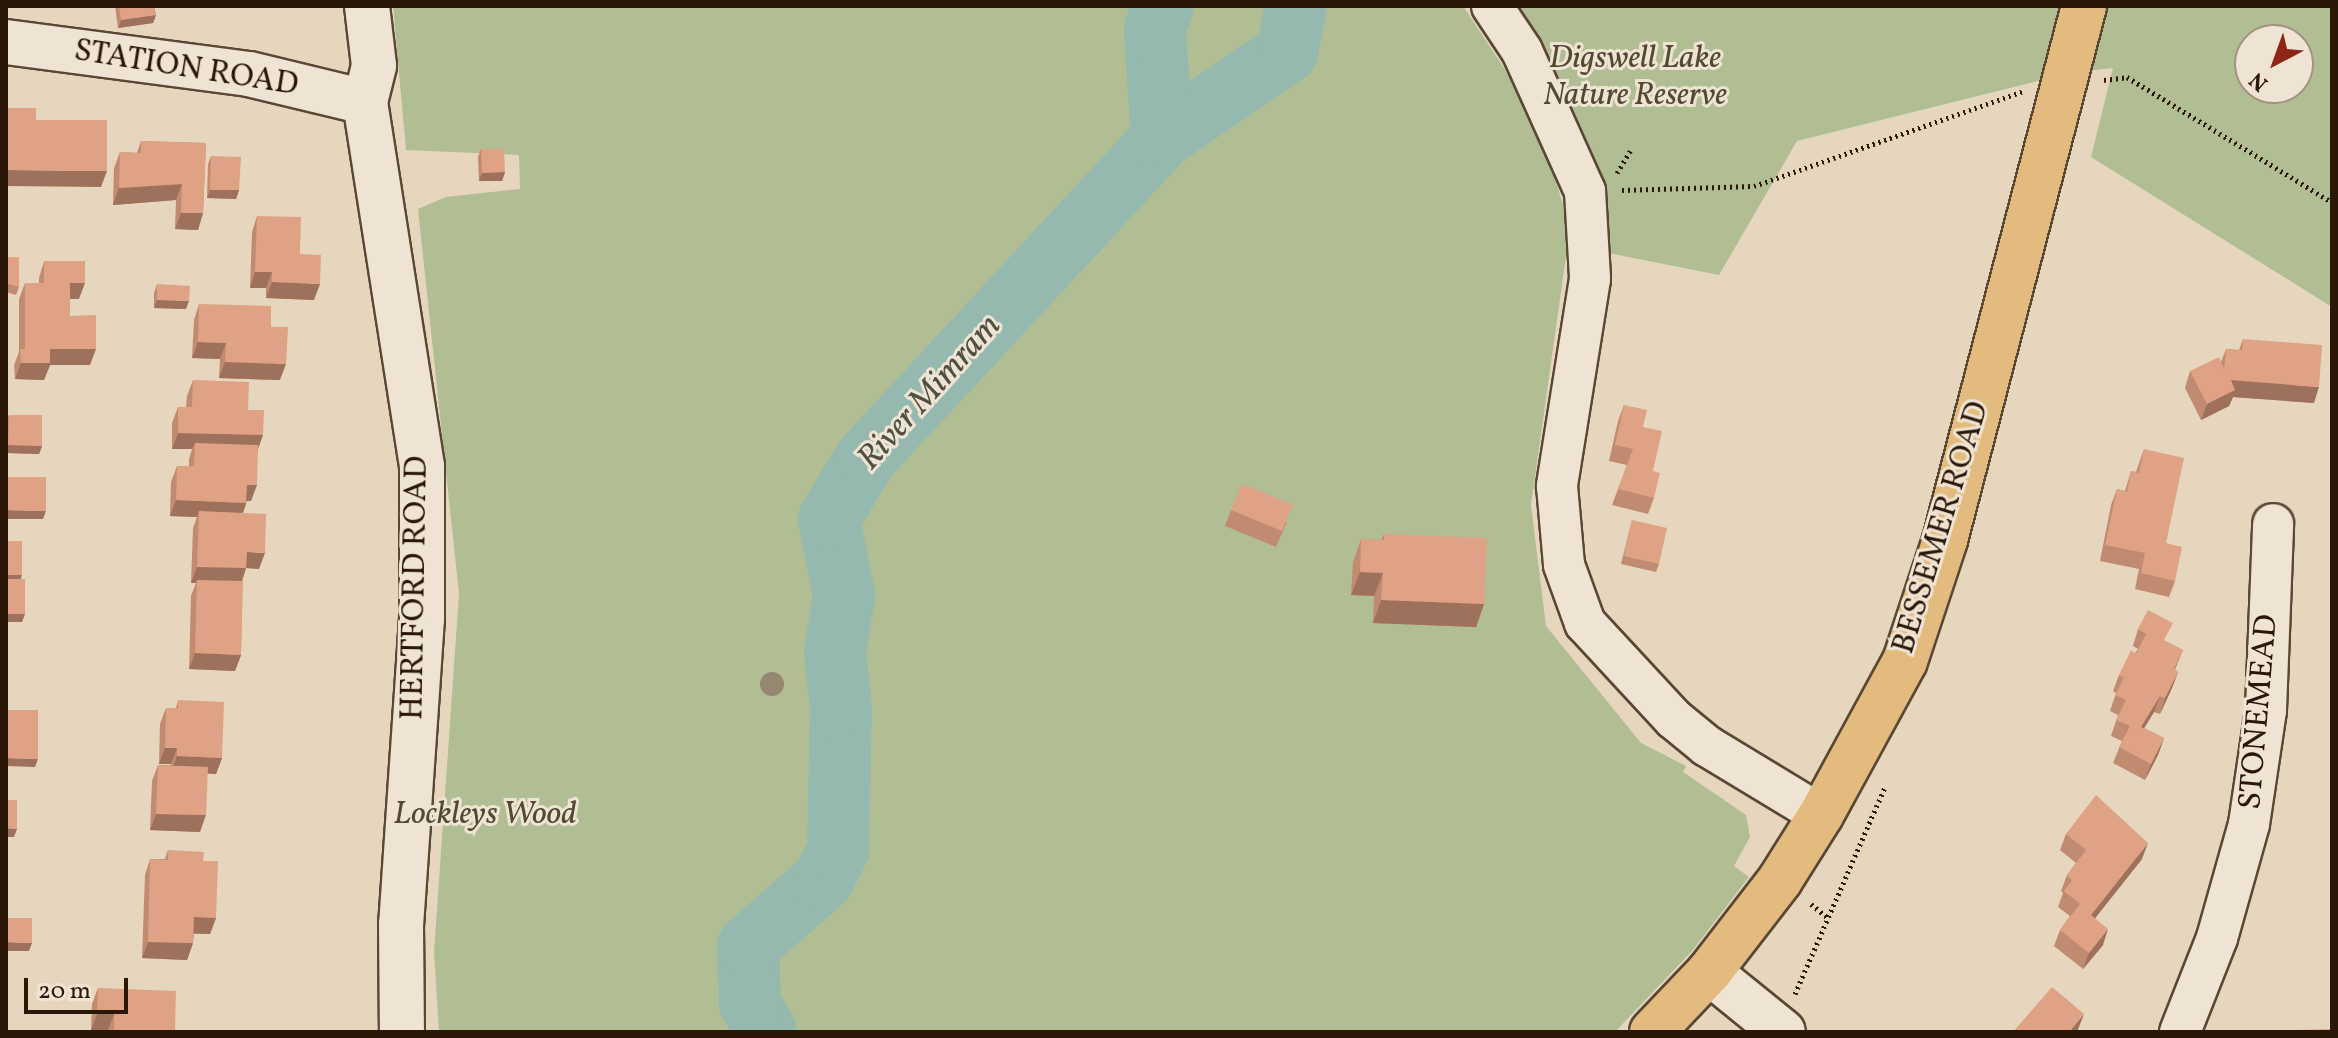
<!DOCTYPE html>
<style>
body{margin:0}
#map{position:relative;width:2338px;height:1038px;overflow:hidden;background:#e6d6bd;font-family:Vollkorn,serif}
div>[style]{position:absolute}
.green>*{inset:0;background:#b1be94}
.river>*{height:62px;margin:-31px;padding:0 31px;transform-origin:31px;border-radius:31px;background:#96b9af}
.path>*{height:5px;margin-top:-2.5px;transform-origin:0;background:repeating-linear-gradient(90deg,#2b1707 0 2px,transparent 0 6px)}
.roads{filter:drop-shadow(2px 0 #5a4734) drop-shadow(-2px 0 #5a4734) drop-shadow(0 2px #5a4734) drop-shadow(0 -2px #5a4734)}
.street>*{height:40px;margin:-20px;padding:0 20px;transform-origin:20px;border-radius:20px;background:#efe4d4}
.secondary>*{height:44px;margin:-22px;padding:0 22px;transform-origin:22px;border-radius:22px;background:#efe4d4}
.primary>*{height:44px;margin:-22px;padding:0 22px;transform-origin:22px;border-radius:22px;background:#e3bb7e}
.trees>*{width:24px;height:24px;margin:-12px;border-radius:50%;background:#958870}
.wall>*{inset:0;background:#c18b72}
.shaded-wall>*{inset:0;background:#9d715c}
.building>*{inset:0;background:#e0a284}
span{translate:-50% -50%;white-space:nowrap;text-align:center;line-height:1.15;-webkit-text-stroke:6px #efe4d4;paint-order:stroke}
.park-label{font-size:32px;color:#534931;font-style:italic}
.street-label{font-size:32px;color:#2b1707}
.water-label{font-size:34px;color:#505042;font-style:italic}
.frame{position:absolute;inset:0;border:8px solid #2b1707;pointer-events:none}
.north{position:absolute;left:2234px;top:24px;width:80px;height:80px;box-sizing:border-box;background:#efe4d4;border:2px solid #a19282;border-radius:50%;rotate:221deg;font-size:22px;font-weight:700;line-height:32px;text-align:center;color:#2b1707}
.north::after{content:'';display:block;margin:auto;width:28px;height:36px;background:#8f2418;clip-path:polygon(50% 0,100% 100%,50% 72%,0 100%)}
.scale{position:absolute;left:24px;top:978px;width:104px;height:36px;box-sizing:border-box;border:4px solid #2b1707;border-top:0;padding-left:10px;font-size:24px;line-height:28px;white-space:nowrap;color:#2b1707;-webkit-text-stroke:6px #efe4d4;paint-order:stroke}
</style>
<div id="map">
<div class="green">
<div style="clip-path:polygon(393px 6px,1463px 6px,1537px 118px,1570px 228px,1531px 505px,1546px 626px,1641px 743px,1686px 766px,1683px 772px,1746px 815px,1750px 837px,1734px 866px,1749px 877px,1692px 951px,1615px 1032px,439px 1032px,434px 952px,459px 594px,418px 209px,446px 197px,520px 189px,519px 155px,406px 150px)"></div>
<div style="clip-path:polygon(1508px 6px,2067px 6px,2050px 78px,1797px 141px,1719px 275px,1608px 253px,1606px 208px,1577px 130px)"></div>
<div style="clip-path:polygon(evenodd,2095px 6px,2332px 6px,2332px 307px,2091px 157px,2113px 68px,2078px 72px,2095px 6px,2250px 40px,2298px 40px,2298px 88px,2250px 88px,2250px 40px)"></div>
</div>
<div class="river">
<div style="left:1162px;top:138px;width:152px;rotate:-34.5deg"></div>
<div style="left:1287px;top:52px;width:47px;rotate:-78.9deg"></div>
<div style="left:766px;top:1032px;width:33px;rotate:-119deg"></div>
<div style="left:750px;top:1003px;width:57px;rotate:-92deg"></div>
<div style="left:748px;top:946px;width:100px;rotate:-41.3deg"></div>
<div style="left:823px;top:880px;width:34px;rotate:-63deg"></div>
<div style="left:838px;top:850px;width:143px;rotate:-88.8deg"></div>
<div style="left:841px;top:707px;width:54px;rotate:-96.3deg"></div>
<div style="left:835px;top:653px;width:59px;rotate:-81.2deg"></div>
<div style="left:844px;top:595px;width:77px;rotate:-101.2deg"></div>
<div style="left:829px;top:519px;width:71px;rotate:-58.8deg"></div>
<div style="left:866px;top:458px;width:436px;rotate:-47.2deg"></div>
<div style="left:1162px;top:138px;width:109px;rotate:-93.7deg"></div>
<div style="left:1155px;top:29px;width:24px;rotate:-71deg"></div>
</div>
<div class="path">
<div style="left:2104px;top:80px;width:23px;rotate:-7deg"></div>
<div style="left:2127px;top:77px;width:240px;rotate:31.4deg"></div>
<div style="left:1617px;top:173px;width:26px;rotate:-59deg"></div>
<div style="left:1622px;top:190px;width:132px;rotate:-1.7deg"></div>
<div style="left:1754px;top:186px;width:286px;rotate:-19.4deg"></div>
<div style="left:1811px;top:904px;width:21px;rotate:39deg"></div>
<div style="left:1795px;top:994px;width:226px;rotate:-66.5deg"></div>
</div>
<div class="roads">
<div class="street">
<div style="left:1492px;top:6px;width:54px;rotate:56.3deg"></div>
<div style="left:1522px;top:51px;width:154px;rotate:65.8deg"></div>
<div style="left:1585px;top:191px;width:88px;rotate:86.7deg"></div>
<div style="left:1590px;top:279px;width:210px;rotate:99.1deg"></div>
<div style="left:1557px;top:486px;width:79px;rotate:84.9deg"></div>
<div style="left:1564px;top:565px;width:62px;rotate:70.1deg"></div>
<div style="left:1585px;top:623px;width:131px;rotate:47.2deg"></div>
<div style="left:1674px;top:719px;width:43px;rotate:39.3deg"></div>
<div style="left:1707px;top:746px;width:133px;rotate:31.2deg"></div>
<div style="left:2180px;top:1032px;width:101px;rotate:-68.5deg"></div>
<div style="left:2217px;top:938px;width:118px;rotate:-74.3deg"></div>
<div style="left:2249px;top:824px;width:115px;rotate:-81.5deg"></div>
<div style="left:2266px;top:710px;width:186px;rotate:-87.8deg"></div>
</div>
<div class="secondary">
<div style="left:367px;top:6px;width:60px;rotate:83.3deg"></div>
<div style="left:374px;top:66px;width:37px;rotate:104deg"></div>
<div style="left:365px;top:102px;width:368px;rotate:81.1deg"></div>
<div style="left:422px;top:466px;width:152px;rotate:90deg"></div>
<div style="left:422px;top:618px;width:307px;rotate:93.9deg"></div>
<div style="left:401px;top:924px;width:108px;rotate:89.5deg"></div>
<div style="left:6px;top:42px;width:245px;rotate:7.5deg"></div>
<div style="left:249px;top:74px;width:119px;rotate:13.6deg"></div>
<div style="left:1709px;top:972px;width:95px;rotate:39deg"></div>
</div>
<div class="primary">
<div style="left:1652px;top:1032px;width:83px;rotate:-46.5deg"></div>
<div style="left:1709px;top:972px;width:116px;rotate:-52.3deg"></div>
<div style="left:1780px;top:880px;width:77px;rotate:-57.8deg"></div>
<div style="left:1821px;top:815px;width:175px;rotate:-61.4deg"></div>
<div style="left:1905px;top:661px;width:127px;rotate:-71.7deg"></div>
<div style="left:1945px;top:540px;width:552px;rotate:-75.41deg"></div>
</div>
</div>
<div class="trees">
<div style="left:772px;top:684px"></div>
</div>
<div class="wall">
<div style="clip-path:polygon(115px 6px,154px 6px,156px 15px,153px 23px,118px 28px)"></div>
<div style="clip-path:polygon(141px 141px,206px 143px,203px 213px,198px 230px,175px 229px,176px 200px,113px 205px,114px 168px,120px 152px,137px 153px)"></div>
<div style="clip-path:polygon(481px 149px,505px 172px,502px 181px,479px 181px,478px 157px)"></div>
<div style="clip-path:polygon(211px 156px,239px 190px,236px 199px,207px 198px,208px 164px)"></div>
<div style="clip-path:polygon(257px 216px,300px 254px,314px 300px,266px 298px,266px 288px,250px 288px,252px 232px)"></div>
<div style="clip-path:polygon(6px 257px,19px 287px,16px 295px,6px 292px)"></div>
<div style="clip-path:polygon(44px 261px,79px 299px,70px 299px,70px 316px,90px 365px,50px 365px,44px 380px,15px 379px,14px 365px,19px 352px,19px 299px,25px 283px,39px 283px,39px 278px)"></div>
<div style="clip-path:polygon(157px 284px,186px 309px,154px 308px,154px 293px)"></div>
<div style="clip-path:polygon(199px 304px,271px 327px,280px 380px,219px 378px,220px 359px,192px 358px,194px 320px)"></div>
<div style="clip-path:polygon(2243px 339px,2314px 403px,2233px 397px,2229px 406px,2201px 420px,2185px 388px,2190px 371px,2221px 362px,2226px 349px,2239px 350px)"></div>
<div style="clip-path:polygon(193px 380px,248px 410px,263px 435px,258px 449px,251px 501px,247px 501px,243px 513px,259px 569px,246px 568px,242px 581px,241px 655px,235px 671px,189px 669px,191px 596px,196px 583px,191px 583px,193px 528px,197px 517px,170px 516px,171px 482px,177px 466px,189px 466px,189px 459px,192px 449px,172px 449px,172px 423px,178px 407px,186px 407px,187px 396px)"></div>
<div style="clip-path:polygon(1624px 405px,1643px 427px,1653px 471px,1654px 498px,1648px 514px,1612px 505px,1627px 465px,1609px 461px,1618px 421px)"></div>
<div style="clip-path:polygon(9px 415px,42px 446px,39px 454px,6px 453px,6px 423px)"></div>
<div style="clip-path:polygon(2144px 449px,2175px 581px,2169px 597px,2135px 589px,2139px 569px,2100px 561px,2111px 505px,2117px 489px,2125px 491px,2131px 471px,2136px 472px)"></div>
<div style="clip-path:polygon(1231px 510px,1287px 522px,1276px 547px,1225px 526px)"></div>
<div style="clip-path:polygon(1632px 520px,1659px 564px,1656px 572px,1621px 564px)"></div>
<div style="clip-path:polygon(1384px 534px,1484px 604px,1476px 627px,1373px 623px,1374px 596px,1351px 595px,1353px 562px,1361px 539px,1381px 540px)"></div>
<div style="clip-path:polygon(2138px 629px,2183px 650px,2175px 670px,2178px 672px,2172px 688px,2160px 714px,2154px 712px,2144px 728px,2164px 738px,2158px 755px,2145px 780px,2113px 763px,2122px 741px,2111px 736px,2118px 715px,2110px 711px,2116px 693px,2113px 691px,2119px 675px,2138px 649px,2133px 646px)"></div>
<div style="clip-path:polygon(178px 700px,222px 758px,216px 774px,207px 773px,200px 832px,150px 830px,152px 781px,158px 765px,171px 765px,171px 764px,159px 764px,160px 724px,166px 708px,176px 708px)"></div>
<div style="clip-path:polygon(2066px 834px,2142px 859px,2095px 918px,2103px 945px,2083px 969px,2054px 946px,2060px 930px,2070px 916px,2058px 907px,2063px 893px,2061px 891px,2067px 875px,2076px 863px,2060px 850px)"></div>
<div style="clip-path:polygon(168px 850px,203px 861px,216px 918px,210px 934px,194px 934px,193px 943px,187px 960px,142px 958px,145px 875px,150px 859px,165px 859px)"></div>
<div style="clip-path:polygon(98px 988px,175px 1032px,108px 1032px,108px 1030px,91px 1030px,92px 1004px)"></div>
</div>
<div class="shaded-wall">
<div style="clip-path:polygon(156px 15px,153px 23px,118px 28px,121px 20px)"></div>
<div style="clip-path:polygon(6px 170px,107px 171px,101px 187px,6px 186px)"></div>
<div style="clip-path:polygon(505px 172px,502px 181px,479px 181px,482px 173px)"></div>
<div style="clip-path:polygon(182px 184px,176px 200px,113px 205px,119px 188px)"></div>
<div style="clip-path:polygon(210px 190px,239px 190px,236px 199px,207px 198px)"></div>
<div style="clip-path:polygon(181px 213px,203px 213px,198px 230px,175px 229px)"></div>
<div style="clip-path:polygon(255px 272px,272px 272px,266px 288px,250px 288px)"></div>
<div style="clip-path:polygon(272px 282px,320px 284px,314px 300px,266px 298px)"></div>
<div style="clip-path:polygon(70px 283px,85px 283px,79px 299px,64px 299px)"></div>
<div style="clip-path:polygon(157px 300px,189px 301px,186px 309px,154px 308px)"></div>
<div style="clip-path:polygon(198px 342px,226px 343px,220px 359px,192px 358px)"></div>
<div style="clip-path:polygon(50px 349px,96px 349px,90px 365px,50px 365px,44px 380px,15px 379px,21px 363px)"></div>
<div style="clip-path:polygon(225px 362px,286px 364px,280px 380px,219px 378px)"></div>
<div style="clip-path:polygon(2231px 380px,2319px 387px,2314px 403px,2233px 397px,2229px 406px,2201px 420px,2207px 404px)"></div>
<div style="clip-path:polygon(178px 433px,263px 435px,257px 451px,195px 443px,192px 449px,172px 449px)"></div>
<div style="clip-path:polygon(8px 445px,42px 446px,39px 454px,6px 453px)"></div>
<div style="clip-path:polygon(247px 485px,257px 485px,251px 501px,242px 501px)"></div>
<div style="clip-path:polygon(176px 500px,246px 503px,241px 519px,199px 511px,197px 517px,170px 516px)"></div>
<div style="clip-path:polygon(6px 510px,46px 511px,43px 519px,6px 519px)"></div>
<div style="clip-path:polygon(247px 552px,265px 553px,259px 569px,246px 568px,241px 584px,197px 580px,196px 583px,191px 583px,197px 567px)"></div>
<div style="clip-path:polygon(1360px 572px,1383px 573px,1374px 596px,1351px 595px)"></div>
<div style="clip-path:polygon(6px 575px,22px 575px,19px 584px,6px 583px)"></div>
<div style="clip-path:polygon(1381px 600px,1484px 604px,1476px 627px,1373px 623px)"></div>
<div style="clip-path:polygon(6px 614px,25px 614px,22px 622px,6px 622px)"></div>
<div style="clip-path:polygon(195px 653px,241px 655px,235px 671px,189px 669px)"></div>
<div style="clip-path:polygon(2178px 672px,2172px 688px,2160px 714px,2165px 698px)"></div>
<div style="clip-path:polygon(2160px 696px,2154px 712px,2135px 743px,2141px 727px)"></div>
<div style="clip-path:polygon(2164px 738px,2158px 755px,2145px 780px,2151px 764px)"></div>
<div style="clip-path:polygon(165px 748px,177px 748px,171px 764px,159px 764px)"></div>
<div style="clip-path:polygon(177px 756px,222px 758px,216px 774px,171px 772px)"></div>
<div style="clip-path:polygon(6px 758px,38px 759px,35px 767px,6px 766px)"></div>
<div style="clip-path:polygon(156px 814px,206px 815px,200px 832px,150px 830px)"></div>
<div style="clip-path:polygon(6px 828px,17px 829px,14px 837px,6px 837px)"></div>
<div style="clip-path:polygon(2148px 843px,2142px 859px,2085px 931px,2091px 915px)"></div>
<div style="clip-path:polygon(194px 917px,216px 918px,210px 934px,188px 933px)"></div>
<div style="clip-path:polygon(2108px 929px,2103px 945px,2083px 969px,2089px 953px)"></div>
<div style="clip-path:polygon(6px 942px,32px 943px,29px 951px,6px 951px)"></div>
<div style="clip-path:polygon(148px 942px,193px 943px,187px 960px,142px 958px)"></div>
<div style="clip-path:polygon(97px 1014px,114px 1014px,108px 1030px,91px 1030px)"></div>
<div style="clip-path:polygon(2084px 1014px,2077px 1032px,2069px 1032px)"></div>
</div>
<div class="building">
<div style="clip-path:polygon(119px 6px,154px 6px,156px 15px,121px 20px)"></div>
<div style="clip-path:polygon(7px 108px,36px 108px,36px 120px,107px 120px,107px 171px,6px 170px)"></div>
<div style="clip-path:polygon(141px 141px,206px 143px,203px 213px,181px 213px,182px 184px,119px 188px,120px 152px,141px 153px)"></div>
<div style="clip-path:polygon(481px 149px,504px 149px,505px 172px,482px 173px)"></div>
<div style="clip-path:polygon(211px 156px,241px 157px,239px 190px,210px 190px)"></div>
<div style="clip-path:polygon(257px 216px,301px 217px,300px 254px,321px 255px,320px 284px,272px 282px,272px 272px,255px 272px)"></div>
<div style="clip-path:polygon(6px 257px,19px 257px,19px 287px,6px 283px)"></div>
<div style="clip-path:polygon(44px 261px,85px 261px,85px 283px,70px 283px,70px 316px,96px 315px,96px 349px,50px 349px,50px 363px,21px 363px,20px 349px,25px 349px,25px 283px,44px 283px)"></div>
<div style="clip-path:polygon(157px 284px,190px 286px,189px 301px,157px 300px)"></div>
<div style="clip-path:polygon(199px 304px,271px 306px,271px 327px,288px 327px,286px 364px,225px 362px,226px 343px,198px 342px)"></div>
<div style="clip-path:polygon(2243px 339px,2322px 345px,2319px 387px,2231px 380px,2235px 390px,2207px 404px,2190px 371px,2219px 357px,2224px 369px,2226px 349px,2242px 350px)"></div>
<div style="clip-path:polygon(193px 380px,249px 382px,248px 410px,264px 410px,263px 435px,178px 433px,178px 407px,192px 407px)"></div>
<div style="clip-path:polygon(1624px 405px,1647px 410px,1643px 427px,1662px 431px,1653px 471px,1660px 473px,1654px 498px,1618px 489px,1633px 449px,1615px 445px)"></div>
<div style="clip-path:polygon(9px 415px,42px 415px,42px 446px,8px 445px)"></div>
<div style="clip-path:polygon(195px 443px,258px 445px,257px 485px,247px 485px,246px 503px,176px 500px,177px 466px,194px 466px)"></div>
<div style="clip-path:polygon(2144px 449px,2184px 458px,2166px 543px,2182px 547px,2175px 581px,2141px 573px,2145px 553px,2105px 545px,2117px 489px,2127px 492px,2131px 471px,2139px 473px)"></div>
<div style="clip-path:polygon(7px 477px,46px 477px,46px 511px,6px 510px)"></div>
<div style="clip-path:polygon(1242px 484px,1293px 505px,1282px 531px,1231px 510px)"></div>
<div style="clip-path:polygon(199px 511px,266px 514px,265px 553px,247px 552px,246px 568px,197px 567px)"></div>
<div style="clip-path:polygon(1632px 520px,1667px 528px,1659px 564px,1624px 556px)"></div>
<div style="clip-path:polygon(1384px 534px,1487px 538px,1484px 604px,1381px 600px,1383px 573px,1360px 572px,1361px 539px,1384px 540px)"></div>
<div style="clip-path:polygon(6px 541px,22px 541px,22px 575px,6px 575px)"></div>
<div style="clip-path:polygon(6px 579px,25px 579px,25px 614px,6px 614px)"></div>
<div style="clip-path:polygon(197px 580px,243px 581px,241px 655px,195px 653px)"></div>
<div style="clip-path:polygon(2148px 610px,2173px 623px,2164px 640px,2183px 650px,2174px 669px,2178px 672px,2165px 698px,2160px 696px,2141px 727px,2164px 738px,2151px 764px,2119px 747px,2130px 726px,2116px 720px,2126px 700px,2115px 695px,2124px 678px,2119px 675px,2131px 650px,2136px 654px,2146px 634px,2138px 629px)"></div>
<div style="clip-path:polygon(178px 700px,224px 702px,222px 758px,177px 756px,177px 748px,165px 748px,166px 708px,178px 708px)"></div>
<div style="clip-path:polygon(7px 710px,38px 710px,38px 759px,6px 758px)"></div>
<div style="clip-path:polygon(158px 765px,208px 767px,206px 815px,156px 814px)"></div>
<div style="clip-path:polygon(2096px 795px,2148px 843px,2091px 915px,2108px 929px,2089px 953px,2060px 930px,2080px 904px,2064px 891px,2072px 880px,2067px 875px,2086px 850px,2066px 834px)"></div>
<div style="clip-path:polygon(6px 800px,17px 800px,17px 829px,6px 828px)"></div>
<div style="clip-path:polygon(168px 850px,204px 852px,203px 861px,218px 861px,216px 918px,194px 917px,193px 943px,148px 942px,150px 859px,168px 860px)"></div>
<div style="clip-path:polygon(6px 918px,32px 918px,32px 943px,6px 942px)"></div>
<div style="clip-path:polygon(2052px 987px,2084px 1014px,2069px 1032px,2013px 1032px)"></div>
<div style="clip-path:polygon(98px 988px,176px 991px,175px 1032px,114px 1032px,114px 1014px,97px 1014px)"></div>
<div style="clip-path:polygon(2332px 1029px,2332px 1032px,2292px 1032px,2292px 1030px)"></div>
</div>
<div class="park-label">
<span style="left:1635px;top:78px">Digswell Lake<br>Nature Reserve</span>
<span style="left:485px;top:815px">Lockleys Wood</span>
</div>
<div class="street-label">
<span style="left:186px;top:69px;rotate:9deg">STATION ROAD</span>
<span style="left:1942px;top:528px;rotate:-73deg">BESSEMER ROAD</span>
<span style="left:416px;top:588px;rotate:-89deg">HERTFORD ROAD</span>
<span style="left:2260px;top:712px;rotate:-85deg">STONEMEAD</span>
</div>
<div class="water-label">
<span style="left:930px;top:393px;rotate:-48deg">River Mimram</span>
</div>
<div class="frame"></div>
<div class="north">N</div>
<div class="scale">20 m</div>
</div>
